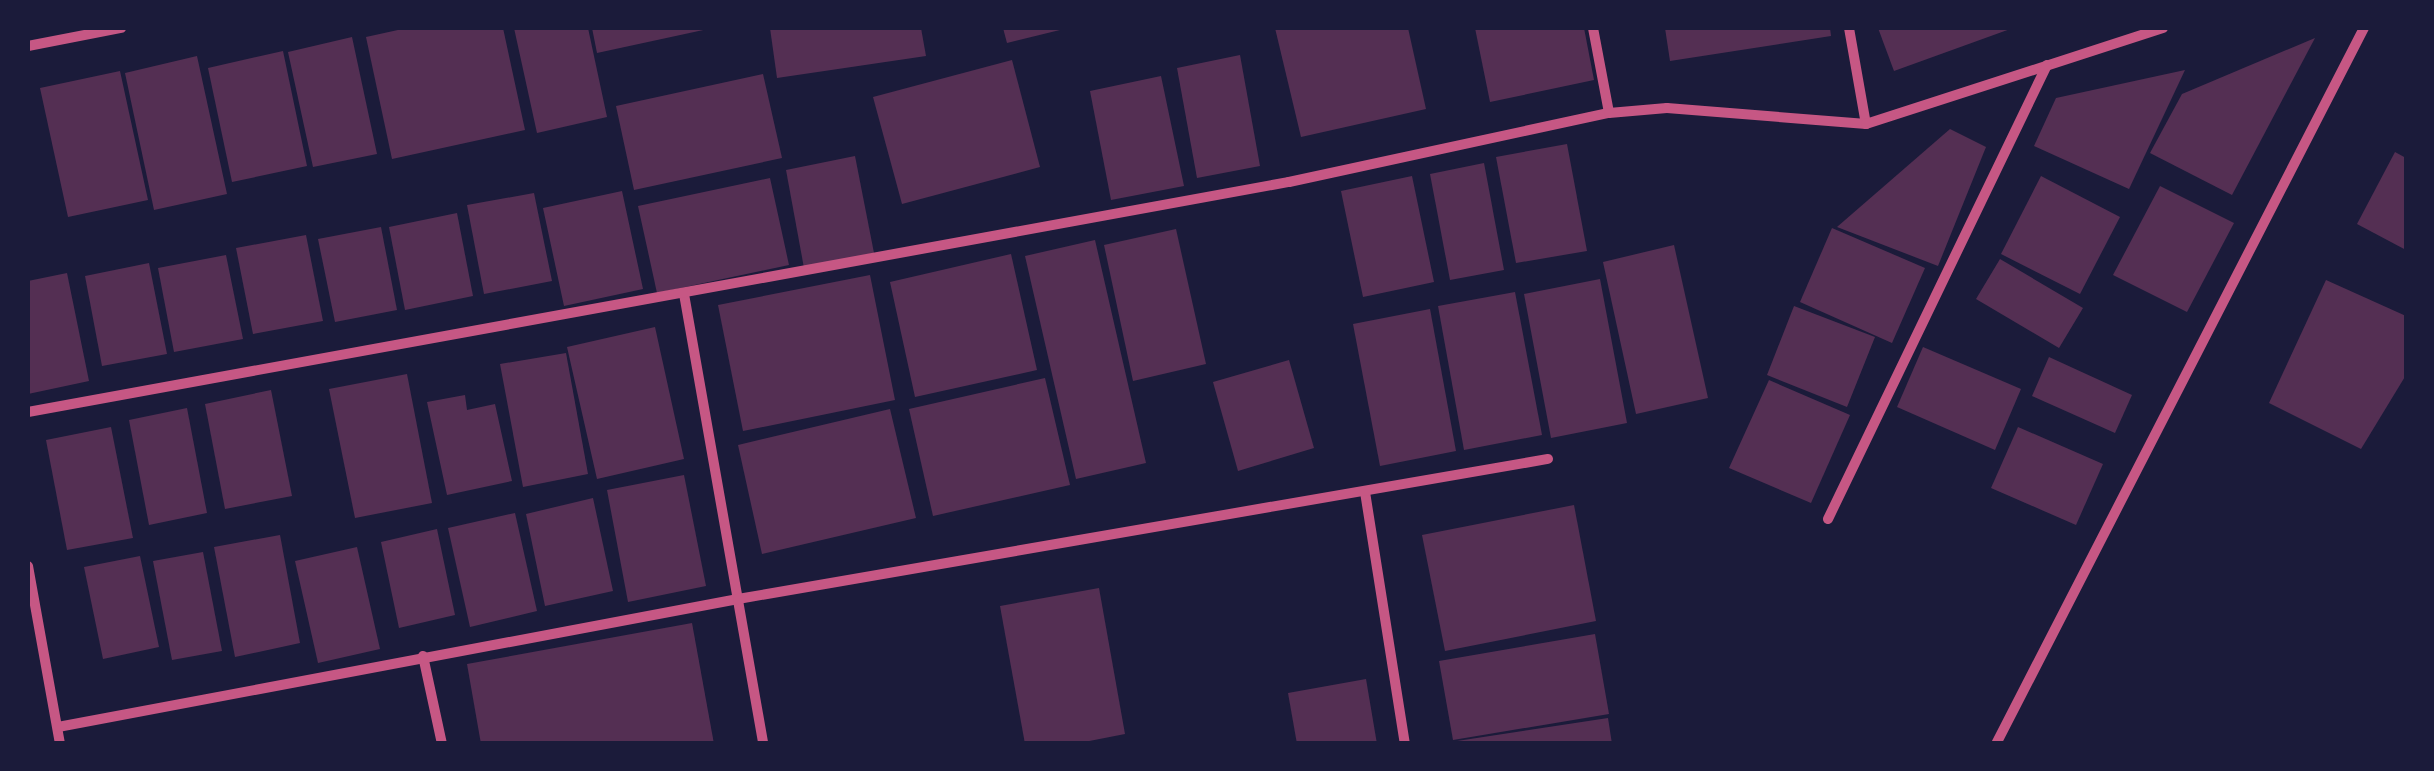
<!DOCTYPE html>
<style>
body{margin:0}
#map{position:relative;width:2434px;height:771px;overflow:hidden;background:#1b1b3a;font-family:Poppins,sans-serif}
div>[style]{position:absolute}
.building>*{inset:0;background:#542f53}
.minor>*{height:10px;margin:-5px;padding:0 5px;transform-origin:5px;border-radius:5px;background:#c65784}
span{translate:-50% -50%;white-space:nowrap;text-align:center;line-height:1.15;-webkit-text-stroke:10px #1b1b3a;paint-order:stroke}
.frame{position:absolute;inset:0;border:30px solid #1b1b3a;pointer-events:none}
</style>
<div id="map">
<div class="building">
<div style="clip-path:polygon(407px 28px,503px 28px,525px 130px,392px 159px,366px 37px)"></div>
<div style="clip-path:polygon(514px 28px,588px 28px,607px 117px,537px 133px)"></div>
<div style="clip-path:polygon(592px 28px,708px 28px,708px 29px,597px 53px)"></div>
<div style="clip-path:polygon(770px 28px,921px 28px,926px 56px,777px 78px)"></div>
<div style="clip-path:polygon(1003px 28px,1064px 28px,1064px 29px,1007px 43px)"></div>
<div style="clip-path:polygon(1275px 28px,1408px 28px,1426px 109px,1301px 137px)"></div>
<div style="clip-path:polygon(1475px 28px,1584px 28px,1594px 80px,1490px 102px)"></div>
<div style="clip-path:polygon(1665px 28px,1830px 28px,1831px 36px,1670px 61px)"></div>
<div style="clip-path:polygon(1878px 28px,2013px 28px,1894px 71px)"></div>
<div style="clip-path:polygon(352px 37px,377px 154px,313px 167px,288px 52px)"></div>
<div style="clip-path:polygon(2315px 38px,2232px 195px,2150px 153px,2182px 94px)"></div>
<div style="clip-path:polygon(283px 51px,307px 166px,232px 182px,208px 68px)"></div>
<div style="clip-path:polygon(1240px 55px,1260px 166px,1197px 178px,1177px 68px)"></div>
<div style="clip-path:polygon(197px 56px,227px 194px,154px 210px,125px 73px)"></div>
<div style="clip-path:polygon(1012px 60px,1040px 167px,902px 204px,873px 97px)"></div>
<div style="clip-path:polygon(2185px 70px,2129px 189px,2034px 146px,2056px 98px)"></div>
<div style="clip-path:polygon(120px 71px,148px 200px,68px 217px,40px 88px)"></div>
<div style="clip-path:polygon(763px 74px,782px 158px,634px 190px,616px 106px)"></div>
<div style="clip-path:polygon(1161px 76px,1184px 186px,1111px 200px,1090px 91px)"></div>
<div style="clip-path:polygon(1950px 129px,1986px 147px,1938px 266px,1837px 227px)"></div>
<div style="clip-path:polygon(1567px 144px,1587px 251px,1516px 263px,1496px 157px)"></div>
<div style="clip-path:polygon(2395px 152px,2406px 158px,2406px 250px,2357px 224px)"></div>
<div style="clip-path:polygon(855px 156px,874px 253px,804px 268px,786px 170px)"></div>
<div style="clip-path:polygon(1484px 163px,1504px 270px,1450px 280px,1430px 174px)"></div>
<div style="clip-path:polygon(1412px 176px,1434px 282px,1363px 297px,1341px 191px)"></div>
<div style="clip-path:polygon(2041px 176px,2120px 217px,2080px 294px,2001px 254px)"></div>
<div style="clip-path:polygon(770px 178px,789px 265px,657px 293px,638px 206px)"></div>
<div style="clip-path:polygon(2160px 186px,2234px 223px,2187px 312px,2113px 275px)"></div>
<div style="clip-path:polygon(622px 191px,643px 289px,564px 306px,543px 208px)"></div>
<div style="clip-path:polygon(534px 193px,552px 281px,484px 294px,467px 205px)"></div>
<div style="clip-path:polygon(457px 213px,473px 296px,405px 310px,389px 227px)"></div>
<div style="clip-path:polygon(381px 227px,397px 310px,335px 322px,318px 239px)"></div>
<div style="clip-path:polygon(1832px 228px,1925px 268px,1892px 343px,1800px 302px)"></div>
<div style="clip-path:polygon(1176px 229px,1206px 364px,1133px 381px,1104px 245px)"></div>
<div style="clip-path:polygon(306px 235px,323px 321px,253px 334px,236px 248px)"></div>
<div style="clip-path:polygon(1095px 240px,1146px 463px,1076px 479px,1025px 256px)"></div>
<div style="clip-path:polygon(1674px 245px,1708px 398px,1636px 414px,1603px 262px)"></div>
<div style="clip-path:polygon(1011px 254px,1037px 370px,915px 397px,890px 282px)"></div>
<div style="clip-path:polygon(226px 255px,243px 339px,174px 352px,158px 268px)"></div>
<div style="clip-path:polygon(2000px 259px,2083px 308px,2059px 348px,1976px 299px)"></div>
<div style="clip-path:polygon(149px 263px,167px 354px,102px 366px,85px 276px)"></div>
<div style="clip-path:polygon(67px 273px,89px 381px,28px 394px,28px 281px)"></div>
<div style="clip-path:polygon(870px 275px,895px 400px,743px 431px,718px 305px)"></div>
<div style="clip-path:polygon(1600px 279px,1627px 423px,1551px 438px,1524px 294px)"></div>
<div style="clip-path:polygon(2326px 280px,2406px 316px,2406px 375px,2361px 449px,2269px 403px)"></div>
<div style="clip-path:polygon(1515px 292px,1542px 435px,1464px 450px,1438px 306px)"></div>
<div style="clip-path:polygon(1794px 306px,1875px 337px,1847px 407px,1767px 375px)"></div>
<div style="clip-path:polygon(1430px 309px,1456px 451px,1380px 466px,1353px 324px)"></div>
<div style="clip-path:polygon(655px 327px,684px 459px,597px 479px,567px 347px)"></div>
<div style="clip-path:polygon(1923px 347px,2021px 389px,1995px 450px,1897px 407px)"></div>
<div style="clip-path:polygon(566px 353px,588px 474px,523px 487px,500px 364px)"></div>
<div style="clip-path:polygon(2049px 357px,2132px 395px,2115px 433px,2032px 396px)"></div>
<div style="clip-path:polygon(1289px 360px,1314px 448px,1238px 471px,1213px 382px)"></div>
<div style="clip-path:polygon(407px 374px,432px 503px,355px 518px,329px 389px)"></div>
<div style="clip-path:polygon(1045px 378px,1070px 485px,933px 516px,909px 409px)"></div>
<div style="clip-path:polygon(1769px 380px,1850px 415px,1811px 503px,1729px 468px)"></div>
<div style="clip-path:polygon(271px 390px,292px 496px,225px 509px,205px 404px)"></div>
<div style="clip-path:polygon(465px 395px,467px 410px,495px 404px,512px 481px,447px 495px,427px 402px)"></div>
<div style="clip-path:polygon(187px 408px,207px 513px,149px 525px,129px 420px)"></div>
<div style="clip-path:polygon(890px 409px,916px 518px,762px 554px,738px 445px)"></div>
<div style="clip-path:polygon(111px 427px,133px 538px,67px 550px,46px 440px)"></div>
<div style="clip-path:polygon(2018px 427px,2103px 464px,2076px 525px,1991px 488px)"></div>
<div style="clip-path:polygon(684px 475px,706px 586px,628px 602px,607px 490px)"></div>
<div style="clip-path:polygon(593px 498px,613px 591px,545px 606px,526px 514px)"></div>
<div style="clip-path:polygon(1574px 505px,1596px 621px,1445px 651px,1422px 535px)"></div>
<div style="clip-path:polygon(515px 513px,537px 611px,470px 627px,448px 528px)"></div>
<div style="clip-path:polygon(437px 529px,455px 615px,399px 628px,381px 542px)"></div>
<div style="clip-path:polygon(280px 535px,300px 643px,235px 657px,214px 547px)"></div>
<div style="clip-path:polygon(357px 547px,380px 649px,318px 663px,295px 561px)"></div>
<div style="clip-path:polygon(203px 552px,222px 651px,172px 660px,153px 561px)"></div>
<div style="clip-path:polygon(140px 556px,159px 647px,103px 659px,84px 567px)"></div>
<div style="clip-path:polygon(1099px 588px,1125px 734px,1074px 744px,1025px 744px,1000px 606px)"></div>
<div style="clip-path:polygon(692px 623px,714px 744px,481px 744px,467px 664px)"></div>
<div style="clip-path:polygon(1595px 634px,1609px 714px,1453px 740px,1439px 661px)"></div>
<div style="clip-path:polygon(1366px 679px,1377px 744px,1297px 744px,1288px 693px)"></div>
<div style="clip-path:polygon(1608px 718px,1612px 744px,1457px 744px,1457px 741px)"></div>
</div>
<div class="minor">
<div style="left:1593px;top:28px;width:86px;rotate:79.3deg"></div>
<div style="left:1849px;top:28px;width:97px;rotate:80deg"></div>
<div style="left:28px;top:46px;width:95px;rotate:-11deg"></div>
<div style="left:684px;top:294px;width:457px;rotate:80deg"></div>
<div style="left:28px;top:412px;width:1282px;rotate:-10.34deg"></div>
<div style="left:1289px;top:182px;width:327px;rotate:-12.2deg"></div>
<div style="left:1609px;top:113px;width:58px;rotate:-4.9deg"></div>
<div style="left:1667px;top:108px;width:200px;rotate:4.6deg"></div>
<div style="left:1866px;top:124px;width:312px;rotate:-17.9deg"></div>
<div style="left:1365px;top:492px;width:255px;rotate:81deg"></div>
<div style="left:1828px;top:519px;width:504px;rotate:-64.25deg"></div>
<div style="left:28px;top:566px;width:181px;rotate:79.8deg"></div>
<div style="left:423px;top:656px;width:90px;rotate:77.8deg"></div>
<div style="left:58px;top:727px;width:692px;rotate:-10.66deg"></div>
<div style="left:738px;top:599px;width:822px;rotate:-9.81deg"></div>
<div style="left:1996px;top:744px;width:805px;rotate:-62.8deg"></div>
</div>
<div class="frame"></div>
</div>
